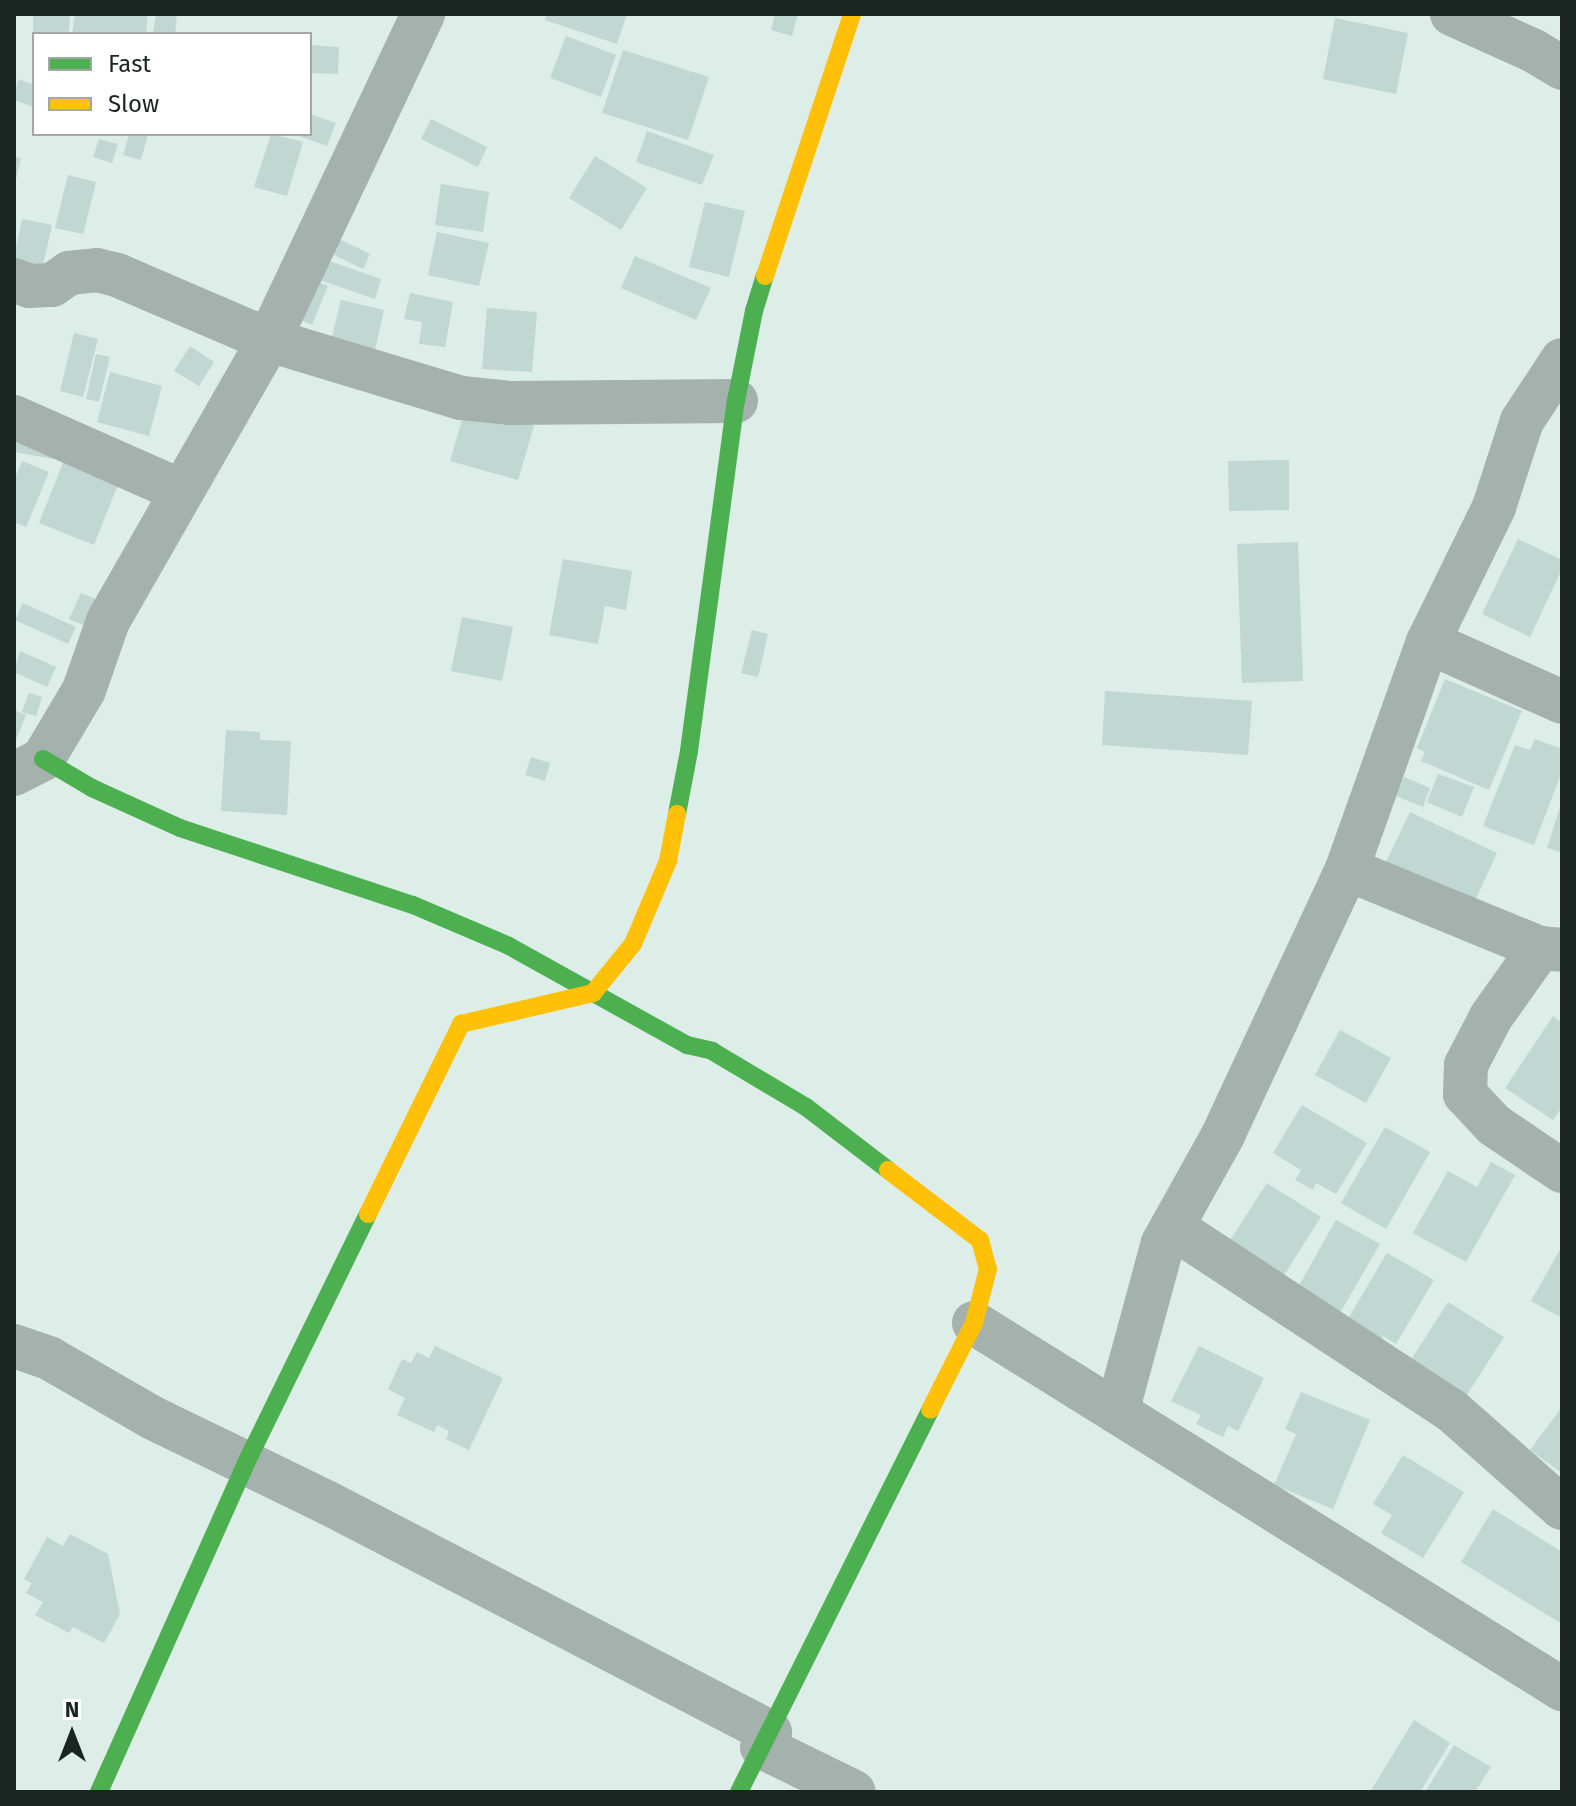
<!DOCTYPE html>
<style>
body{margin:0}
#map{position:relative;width:1576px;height:1806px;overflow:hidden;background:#ddede8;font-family:"Fira Sans",sans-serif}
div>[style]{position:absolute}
.building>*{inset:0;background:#c1d7d1}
.street>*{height:44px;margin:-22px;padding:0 22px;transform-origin:22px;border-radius:22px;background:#a4b1ac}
.fast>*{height:18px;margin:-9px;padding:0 9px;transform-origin:9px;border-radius:9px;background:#4caf50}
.slow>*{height:18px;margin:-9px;padding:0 9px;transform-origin:9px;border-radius:9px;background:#ffc107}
span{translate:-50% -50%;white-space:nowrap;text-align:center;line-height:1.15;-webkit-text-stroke:8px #fff;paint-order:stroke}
.frame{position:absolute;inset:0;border:16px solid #1a2522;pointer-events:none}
.legend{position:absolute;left:32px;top:32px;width:280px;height:104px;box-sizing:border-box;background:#fff;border:2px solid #a3a8a7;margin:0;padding:10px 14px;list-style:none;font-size:24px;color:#1a2522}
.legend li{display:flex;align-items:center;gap:16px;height:40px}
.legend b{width:40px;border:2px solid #a3a8a7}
.north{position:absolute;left:32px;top:1694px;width:80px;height:80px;-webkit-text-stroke:6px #fff;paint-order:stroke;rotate:0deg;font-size:22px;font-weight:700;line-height:32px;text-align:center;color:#1a2522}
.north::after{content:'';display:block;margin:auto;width:28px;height:36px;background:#1a2522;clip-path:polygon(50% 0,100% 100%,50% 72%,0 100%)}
</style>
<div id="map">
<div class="building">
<div style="clip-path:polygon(33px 14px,70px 14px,69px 33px,33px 33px)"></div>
<div style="clip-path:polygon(75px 14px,148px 14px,146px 34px,72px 34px)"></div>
<div style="clip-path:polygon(156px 14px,177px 14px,175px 34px,153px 33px)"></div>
<div style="clip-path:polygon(546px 14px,627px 14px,617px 44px,545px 20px)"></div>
<div style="clip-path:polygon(775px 14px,798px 14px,792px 36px,771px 30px)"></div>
<div style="clip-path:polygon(1335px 18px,1408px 33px,1396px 94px,1323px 79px)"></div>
<div style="clip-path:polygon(566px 36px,616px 55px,601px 97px,550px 78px)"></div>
<div style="clip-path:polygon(310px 45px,339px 47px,338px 74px,310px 73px)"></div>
<div style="clip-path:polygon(623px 50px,709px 77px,688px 140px,602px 113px)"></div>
<div style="clip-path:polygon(18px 79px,34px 85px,34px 107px,14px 100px)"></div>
<div style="clip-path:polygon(310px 114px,336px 123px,327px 146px,293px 134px,310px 134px)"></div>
<div style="clip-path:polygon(431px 119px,487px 147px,478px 167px,421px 139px)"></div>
<div style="clip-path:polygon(647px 131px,714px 155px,702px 185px,636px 162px)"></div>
<div style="clip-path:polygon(129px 134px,148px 134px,141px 160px,123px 155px)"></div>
<div style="clip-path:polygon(271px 134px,303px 142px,287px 196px,254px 187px)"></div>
<div style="clip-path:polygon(99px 139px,118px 144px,112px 163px,93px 157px)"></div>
<div style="clip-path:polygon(595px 156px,647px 188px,621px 230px,569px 198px)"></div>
<div style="clip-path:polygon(14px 157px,21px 158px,15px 182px,14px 182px)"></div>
<div style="clip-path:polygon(68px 175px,96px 182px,83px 234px,55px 228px)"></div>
<div style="clip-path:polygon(441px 184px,489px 192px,483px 232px,435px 225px)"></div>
<div style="clip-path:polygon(705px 202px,745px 211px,729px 277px,689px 267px)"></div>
<div style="clip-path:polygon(22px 219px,52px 225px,38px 288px,14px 282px,14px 257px)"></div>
<div style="clip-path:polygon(437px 232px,489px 243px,479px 286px,428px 275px)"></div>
<div style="clip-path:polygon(337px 238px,370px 254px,363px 269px,330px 253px)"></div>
<div style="clip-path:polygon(635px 256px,711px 288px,696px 320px,621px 288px)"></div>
<div style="clip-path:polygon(327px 260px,381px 279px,375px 299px,320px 280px)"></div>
<div style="clip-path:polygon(311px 279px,328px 286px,312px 325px,294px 317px)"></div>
<div style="clip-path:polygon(410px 293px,453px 302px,445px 347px,419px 344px,422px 322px,404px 319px)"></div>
<div style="clip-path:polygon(341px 300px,384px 310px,372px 363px,328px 353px)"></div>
<div style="clip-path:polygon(487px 308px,537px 312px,532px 372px,482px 369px)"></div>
<div style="clip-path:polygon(74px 333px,98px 339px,83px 397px,60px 391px)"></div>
<div style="clip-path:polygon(190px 346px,214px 362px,199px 386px,174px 371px)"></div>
<div style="clip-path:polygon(96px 354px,110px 357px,99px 402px,86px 399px)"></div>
<div style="clip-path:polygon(110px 372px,162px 386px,149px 436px,97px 422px)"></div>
<div style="clip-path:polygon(466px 406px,534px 426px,518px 480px,450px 461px)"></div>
<div style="clip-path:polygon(14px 428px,58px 436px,54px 459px,14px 452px)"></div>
<div style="clip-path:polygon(66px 455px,121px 477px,94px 545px,39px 523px)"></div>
<div style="clip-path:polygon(1289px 460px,1289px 510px,1229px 511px,1228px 461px)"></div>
<div style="clip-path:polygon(22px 461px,49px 472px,26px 527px,14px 522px,14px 480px)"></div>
<div style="clip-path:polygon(1518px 539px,1562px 560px,1562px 569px,1530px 637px,1482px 614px)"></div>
<div style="clip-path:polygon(1298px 542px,1303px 681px,1242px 683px,1237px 544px)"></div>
<div style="clip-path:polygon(563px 559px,632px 571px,626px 610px,605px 606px,598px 644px,549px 635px)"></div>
<div style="clip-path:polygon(81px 593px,96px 599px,85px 626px,69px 619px)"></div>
<div style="clip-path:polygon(23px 603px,76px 627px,68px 644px,15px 620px)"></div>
<div style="clip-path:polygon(462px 617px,513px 627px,502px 681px,451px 671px)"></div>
<div style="clip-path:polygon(752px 630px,768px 634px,758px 677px,741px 673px)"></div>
<div style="clip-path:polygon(20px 651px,56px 667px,47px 687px,14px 672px)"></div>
<div style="clip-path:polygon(1445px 679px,1522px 711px,1489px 790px,1421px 761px,1425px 752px,1417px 748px)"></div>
<div style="clip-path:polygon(1105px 691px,1252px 701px,1248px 755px,1102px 745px)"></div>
<div style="clip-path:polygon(29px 693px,42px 697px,36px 716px,22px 712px)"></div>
<div style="clip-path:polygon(14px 710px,26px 715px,14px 745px)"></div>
<div style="clip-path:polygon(226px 730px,260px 732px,260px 740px,291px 741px,287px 815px,221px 811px)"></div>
<div style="clip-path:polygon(1535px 739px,1562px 749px,1562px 771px,1534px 845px,1483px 826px,1515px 745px,1530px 750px)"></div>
<div style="clip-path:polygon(531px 757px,550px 763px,545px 781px,525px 775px)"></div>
<div style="clip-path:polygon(1438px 774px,1474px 787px,1462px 817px,1427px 802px)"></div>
<div style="clip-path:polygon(1404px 777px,1430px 788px,1423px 807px,1396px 796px)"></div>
<div style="clip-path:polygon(1561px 804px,1562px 804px,1562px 853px,1547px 848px)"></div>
<div style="clip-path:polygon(1410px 812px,1497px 853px,1473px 905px,1385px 864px)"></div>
<div style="clip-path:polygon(1553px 1016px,1562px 1023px,1562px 1107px,1553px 1120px,1505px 1088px)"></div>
<div style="clip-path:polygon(1340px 1030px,1391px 1058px,1366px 1103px,1315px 1075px)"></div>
<div style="clip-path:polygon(1302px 1105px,1367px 1143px,1336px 1194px,1316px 1183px,1313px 1190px,1295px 1180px,1301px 1170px,1273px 1153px)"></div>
<div style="clip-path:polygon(1385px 1127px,1430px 1152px,1386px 1229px,1341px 1203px)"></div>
<div style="clip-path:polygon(1491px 1162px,1515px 1175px,1466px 1262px,1413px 1233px,1448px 1171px,1477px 1187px)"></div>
<div style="clip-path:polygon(1267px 1183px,1321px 1217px,1279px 1283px,1225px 1248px)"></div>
<div style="clip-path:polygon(1336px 1220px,1380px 1244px,1340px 1313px,1297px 1289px)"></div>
<div style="clip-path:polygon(1562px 1246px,1562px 1318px,1531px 1301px)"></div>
<div style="clip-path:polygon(1387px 1253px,1434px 1280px,1396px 1344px,1383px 1336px,1380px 1342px,1346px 1322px)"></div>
<div style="clip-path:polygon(1448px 1302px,1504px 1337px,1465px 1398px,1409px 1363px)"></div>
<div style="clip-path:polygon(435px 1346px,503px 1378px,469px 1450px,446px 1439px,449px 1431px,437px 1425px,434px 1432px,397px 1415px,405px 1398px,388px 1389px,402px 1359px,411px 1363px,417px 1352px,429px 1358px)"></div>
<div style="clip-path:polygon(1199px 1346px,1264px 1378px,1238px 1431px,1228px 1426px,1223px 1437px,1196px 1424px,1201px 1415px,1171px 1401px)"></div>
<div style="clip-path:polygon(1301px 1392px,1370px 1420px,1333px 1509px,1274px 1485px,1296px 1434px,1285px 1429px)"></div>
<div style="clip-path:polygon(1562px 1407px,1562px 1473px,1530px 1450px)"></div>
<div style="clip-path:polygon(1403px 1455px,1464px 1492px,1423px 1558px,1381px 1533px,1392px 1515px,1373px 1504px)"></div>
<div style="clip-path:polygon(1493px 1509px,1562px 1552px,1562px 1624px,1461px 1562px)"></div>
<div style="clip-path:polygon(70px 1534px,108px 1554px,120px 1614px,104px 1643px,73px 1627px,69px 1633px,35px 1615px,43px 1602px,26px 1593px,32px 1583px,24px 1579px,47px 1537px,63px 1546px)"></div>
<div style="clip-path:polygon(1414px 1720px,1450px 1743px,1420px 1792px,1370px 1792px)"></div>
<div style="clip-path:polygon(1454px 1745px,1491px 1767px,1475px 1792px,1425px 1792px)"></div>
</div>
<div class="street">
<div style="left:1452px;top:14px;width:90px;rotate:24.3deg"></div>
<div style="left:1534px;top:51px;width:33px;rotate:31deg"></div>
<div style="left:14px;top:280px;width:17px;rotate:21deg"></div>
<div style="left:30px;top:286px;width:22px;rotate:-3deg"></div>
<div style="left:52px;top:285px;width:21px;rotate:-35deg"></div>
<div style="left:69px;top:273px;width:28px;rotate:-6deg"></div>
<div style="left:97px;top:270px;width:21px;rotate:14deg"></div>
<div style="left:117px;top:275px;width:165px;rotate:23.2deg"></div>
<div style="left:269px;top:340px;width:201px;rotate:16.8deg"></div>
<div style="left:461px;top:398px;width:49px;rotate:5.8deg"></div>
<div style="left:510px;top:403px;width:226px;rotate:-0.5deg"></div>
<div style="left:14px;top:417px;width:183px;rotate:23.9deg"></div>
<div style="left:1428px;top:642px;width:147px;rotate:24.1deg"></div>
<div style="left:14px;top:774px;width:33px;rotate:-27deg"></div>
<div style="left:43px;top:759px;width:80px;rotate:-59.3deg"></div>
<div style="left:84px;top:690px;width:73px;rotate:-70.8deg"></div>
<div style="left:108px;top:621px;width:324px;rotate:-60.2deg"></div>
<div style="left:269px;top:340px;width:361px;rotate:-64.7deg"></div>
<div style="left:1347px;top:869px;width:209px;rotate:22.3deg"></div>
<div style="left:1540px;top:948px;width:22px;rotate:5deg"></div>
<div style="left:1540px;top:948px;width:85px;rotate:125.4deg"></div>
<div style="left:1491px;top:1017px;width:54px;rotate:117.5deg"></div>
<div style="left:1466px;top:1065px;width:29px;rotate:92deg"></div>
<div style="left:1465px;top:1094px;width:42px;rotate:46.9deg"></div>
<div style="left:1494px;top:1125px;width:82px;rotate:34.1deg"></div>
<div style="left:1172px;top:1227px;width:334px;rotate:33.3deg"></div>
<div style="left:1451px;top:1410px;width:148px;rotate:41.4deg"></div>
<div style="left:974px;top:1323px;width:693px;rotate:31.9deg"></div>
<div style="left:14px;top:1346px;width:37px;rotate:19deg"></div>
<div style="left:49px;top:1358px;width:120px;rotate:30deg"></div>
<div style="left:153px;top:1418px;width:195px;rotate:25.9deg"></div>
<div style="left:328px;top:1503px;width:498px;rotate:27.4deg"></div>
<div style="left:1117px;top:1412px;width:175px;rotate:-74.8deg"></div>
<div style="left:1163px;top:1243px;width:124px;rotate:-60.9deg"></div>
<div style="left:1223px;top:1135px;width:293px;rotate:-65deg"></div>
<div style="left:1347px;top:869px;width:241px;rotate:-70.4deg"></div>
<div style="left:1428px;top:642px;width:150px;rotate:-63.9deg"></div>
<div style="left:1494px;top:507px;width:90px;rotate:-72deg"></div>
<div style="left:1522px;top:421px;width:73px;rotate:-56.7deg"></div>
<div style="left:762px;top:1747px;width:102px;rotate:26.1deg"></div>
</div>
<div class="fast">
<div style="left:43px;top:759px;width:57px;rotate:30.6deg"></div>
<div style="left:92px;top:788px;width:97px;rotate:24.4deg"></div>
<div style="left:180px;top:828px;width:245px;rotate:18.3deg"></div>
<div style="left:413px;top:905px;width:104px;rotate:23.1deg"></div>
<div style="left:509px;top:946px;width:204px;rotate:29.1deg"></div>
<div style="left:687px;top:1045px;width:26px;rotate:13deg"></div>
<div style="left:712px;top:1051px;width:109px;rotate:30.8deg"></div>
<div style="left:806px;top:1107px;width:103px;rotate:37.5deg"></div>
<div style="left:677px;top:814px;width:64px;rotate:-79.2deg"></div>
<div style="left:689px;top:751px;width:353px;rotate:-82.4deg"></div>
<div style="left:736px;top:401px;width:92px;rotate:-78.7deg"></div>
<div style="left:754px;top:311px;width:37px;rotate:-73deg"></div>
<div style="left:99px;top:1792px;width:360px;rotate:-65.9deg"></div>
<div style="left:246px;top:1463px;width:277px;rotate:-63.9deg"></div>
<div style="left:739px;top:1792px;width:427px;rotate:-63.4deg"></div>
</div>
<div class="slow">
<div style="left:765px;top:276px;width:276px;rotate:-71.6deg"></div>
<div style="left:888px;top:1170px;width:116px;rotate:37.3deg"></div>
<div style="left:980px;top:1240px;width:30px;rotate:75deg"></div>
<div style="left:988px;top:1269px;width:56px;rotate:104.5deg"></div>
<div style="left:974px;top:1323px;width:97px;rotate:116.8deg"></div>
<div style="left:368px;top:1214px;width:212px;rotate:-63.9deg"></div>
<div style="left:461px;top:1024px;width:136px;rotate:-13.2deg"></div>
<div style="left:593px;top:993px;width:63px;rotate:-50.8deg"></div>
<div style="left:633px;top:944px;width:90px;rotate:-67.1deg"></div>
<div style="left:668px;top:861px;width:48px;rotate:-79.2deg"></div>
</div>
<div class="frame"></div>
<ul class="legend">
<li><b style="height:10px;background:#4caf50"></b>Fast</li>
<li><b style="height:10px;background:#ffc107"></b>Slow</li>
</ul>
<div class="north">N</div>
</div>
